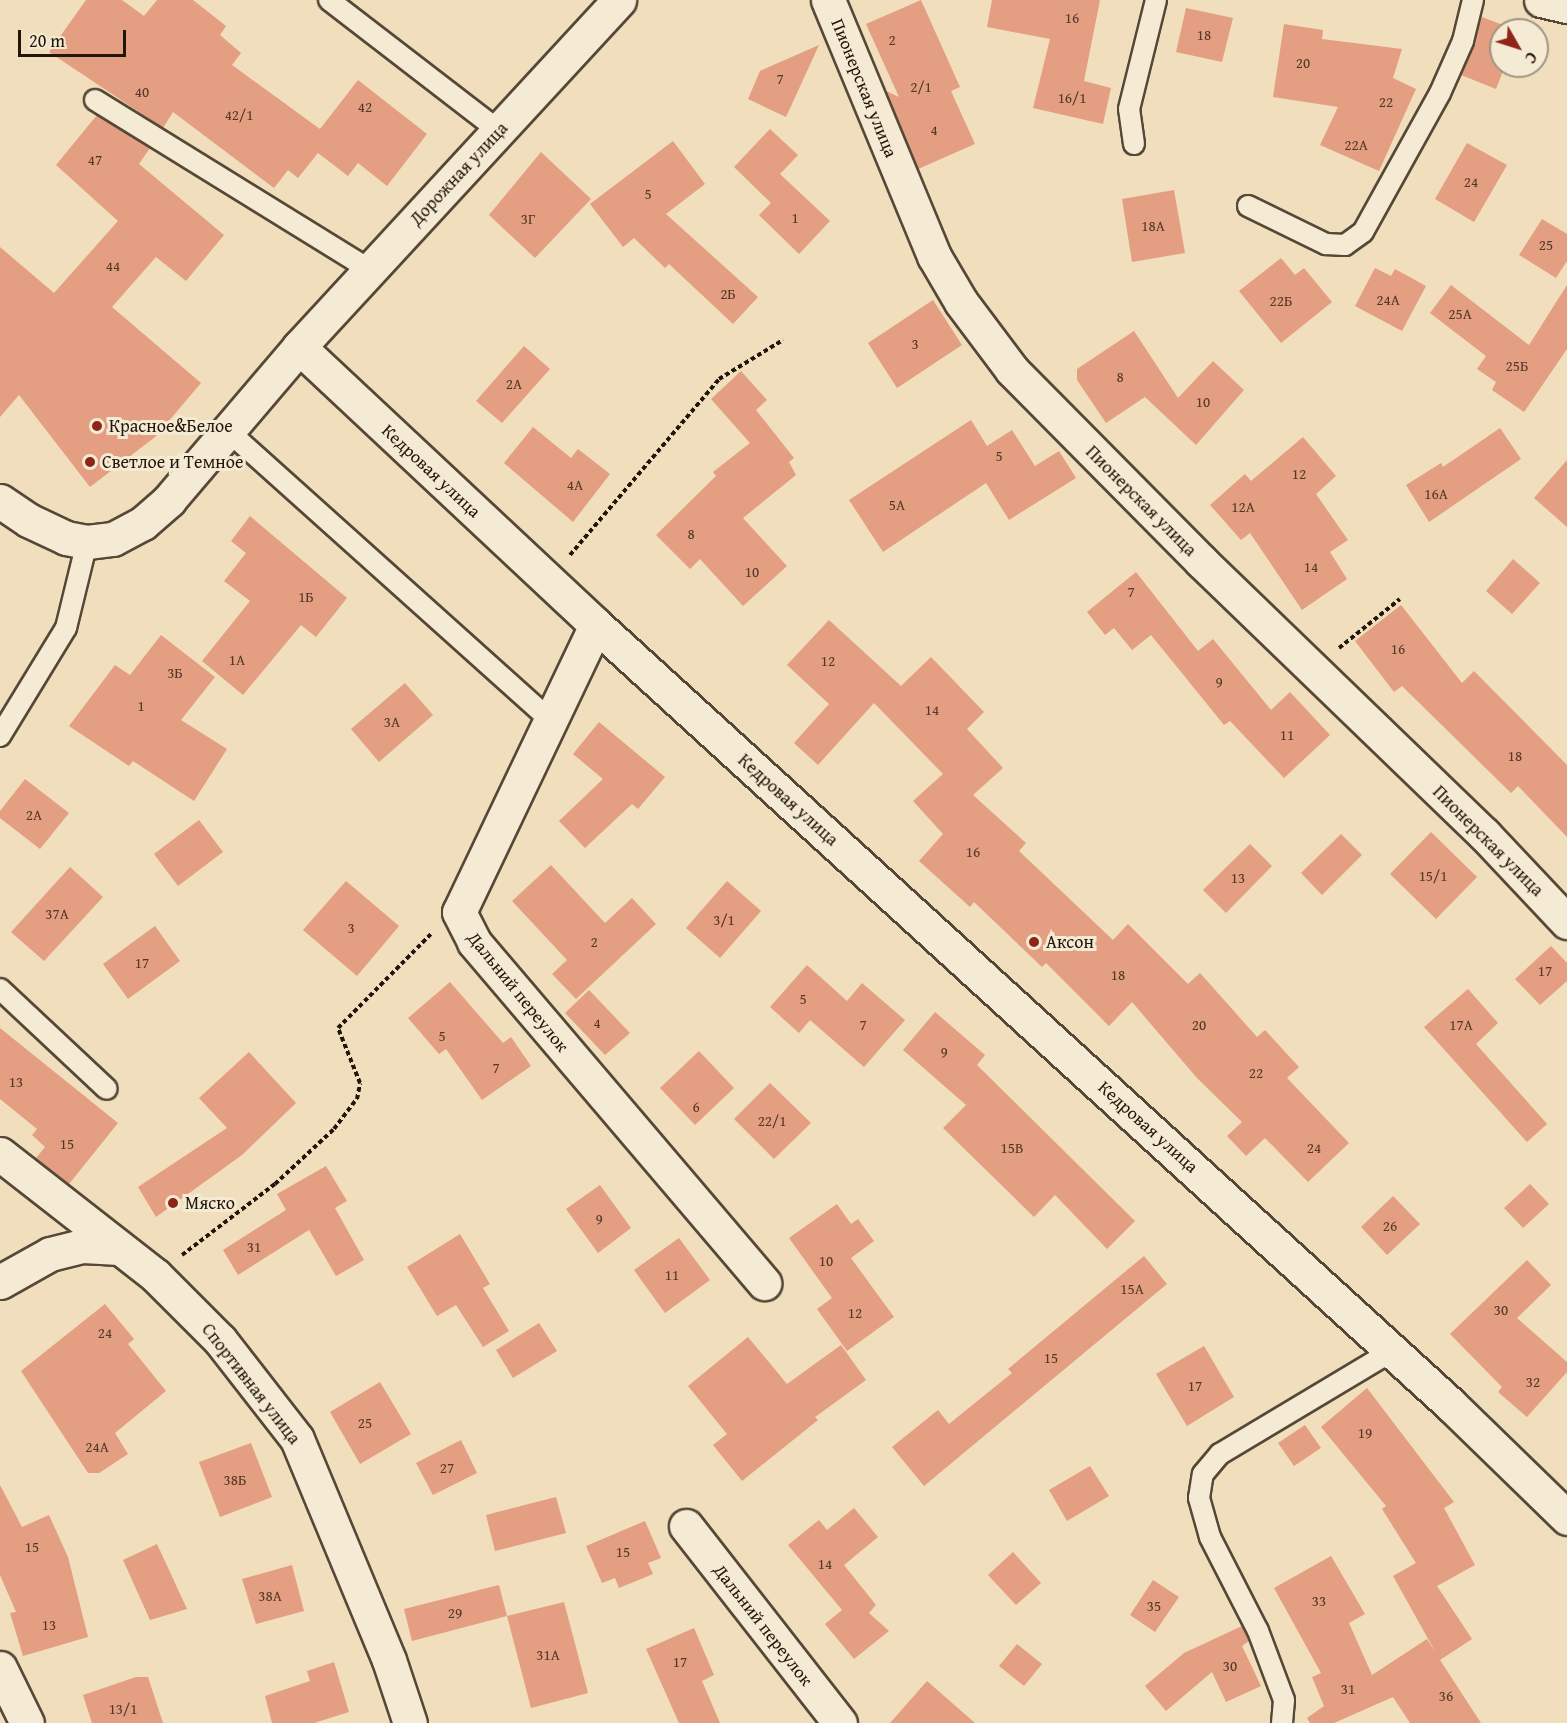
<!DOCTYPE html>
<meta charset="utf-8">
<style>
body{margin:0}
#map{position:relative;width:1567px;height:1723px;overflow:hidden;background:#f0debd;font-family:"Gentium Book Plus",serif}
div>[style]{position:absolute}
.building>*{inset:0;background:#e49e81}
.path>*{height:4px;margin-top:-2px;transform-origin:0;background:repeating-linear-gradient(90deg,#211609 0 4.5px,transparent 0 7.5px)}
.roads{filter:drop-shadow(2px 0 #554836) drop-shadow(-2px 0 #554836) drop-shadow(0 2px #554836) drop-shadow(0 -2px #554836)}
.lane>*{height:20px;margin:-10px;padding:0 10px;transform-origin:10px;border-radius:10px;background:#f5ead4}
.street>*{height:33px;margin:-16.5px;padding:0 16.5px;transform-origin:16.5px;border-radius:16.5px;background:#f5ead4}
.dots>*{width:16px;height:16px;translate:-50% -50%;box-sizing:border-box;border:3px solid #f5ead4;border-radius:50%}
span{translate:-50% -50%;white-space:nowrap;text-align:center;line-height:1.15;-webkit-text-stroke:6px #f5ead4;paint-order:stroke}
.number-label{font-size:15px;color:#523827}
.number-label span{-webkit-text-stroke-width:0}
.street-label{font-size:18px;color:#211609}
.poi-label{font-size:18px;color:#211609}
.left{translate:0 -50%;text-align:left}
.north{position:absolute;left:1489px;top:18px;width:60px;height:60px;box-sizing:border-box;background:#f5ead4;border:2px solid #a09583;border-radius:50%;rotate:129deg;font-size:16px;font-weight:700;line-height:24px;text-align:center;color:#211609}
.north::after{content:'';display:block;margin:auto;width:21px;height:27px;background:#8f2418;clip-path:polygon(50% 0,100% 100%,50% 72%,0 100%)}
.scale{position:absolute;left:18px;top:30px;width:108px;height:27px;box-sizing:border-box;border:3px solid #211609;border-top:0;padding-left:8px;font-size:18px;line-height:21px;white-space:nowrap;color:#211609;-webkit-text-stroke:4px #f5ead4;paint-order:stroke}
</style>
<div id="map">
<div class="building">
<div style="clip-path:polygon(86px 0,122px 0,144px 16px,157px 0,193px 0,226px 26px,220px 35px,241px 53px,232px 65px,320px 129px,358px 80px,427px 134px,387px 186px,358px 163px,348px 176px,318px 153px,298px 178px,288px 170px,274px 188px,173px 112px,163px 128px,49px 52px)"></div>
<div style="clip-path:polygon(921px 0,960px 87px,951px 91px,975px 144px,918px 169px,886px 91px,899px 97px,866px 24px)"></div>
<div style="clip-path:polygon(992px 0,1100px 0,1084px 81px,1111px 88px,1103px 124px,1033px 108px,1050px 39px,987px 27px)"></div>
<div style="clip-path:polygon(1186px 8px,1233px 18px,1222px 62px,1176px 52px)"></div>
<div style="clip-path:polygon(1482px 17px,1516px 30px,1501px 30px,1501px 66px,1505px 66px,1496px 89px,1461px 75px)"></div>
<div style="clip-path:polygon(1284px 24px,1323px 30px,1322px 39px,1402px 49px,1393px 78px,1416px 89px,1379px 171px,1320px 145px,1338px 107px,1273px 97px)"></div>
<div style="clip-path:polygon(819px 45px,786px 117px,748px 99px,760px 71px)"></div>
<div style="clip-path:polygon(97px 115px,150px 148px,139px 164px,224px 235px,186px 281px,156px 257px,112px 307px,201px 383px,155px 437px,90px 487px,19px 395px,0 417px,0 247px,54px 293px,118px 221px,56px 165px)"></div>
<div style="clip-path:polygon(770px 129px,798px 155px,780px 174px,830px 221px,799px 254px,759px 215px,771px 203px,734px 167px)"></div>
<div style="clip-path:polygon(673px 141px,705px 184px,666px 214px,758px 297px,733px 324px,669px 264px,665px 268px,634px 238px,623px 247px,590px 204px)"></div>
<div style="clip-path:polygon(1467px 143px,1507px 165px,1474px 222px,1435px 199px)"></div>
<div style="clip-path:polygon(541px 152px,591px 199px,535px 258px,489px 215px)"></div>
<div style="clip-path:polygon(1174px 190px,1185px 253px,1132px 262px,1122px 199px)"></div>
<div style="clip-path:polygon(1542px 219px,1567px 234px,1567px 261px,1556px 278px,1519px 255px)"></div>
<div style="clip-path:polygon(1281px 258px,1295px 275px,1304px 268px,1332px 302px,1281px 343px,1239px 291px)"></div>
<div style="clip-path:polygon(1375px 268px,1391px 276px,1395px 269px,1426px 286px,1402px 331px,1355px 306px)"></div>
<div style="clip-path:polygon(1451px 285px,1529px 345px,1567px 285px,1567px 349px,1524px 412px,1492px 390px,1496px 382px,1477px 369px,1486px 356px,1430px 313px)"></div>
<div style="clip-path:polygon(933px 300px,962px 345px,897px 388px,868px 343px)"></div>
<div style="clip-path:polygon(1134px 331px,1178px 398px,1213px 361px,1244px 390px,1196px 445px,1145px 397px,1106px 423px,1077px 380px,1077px 369px)"></div>
<div style="clip-path:polygon(524px 346px,550px 369px,502px 423px,476px 401px)"></div>
<div style="clip-path:polygon(741px 371px,767px 400px,756px 410px,794px 458px,789px 462px,796px 475px,743px 518px,787px 566px,743px 606px,700px 559px,690px 569px,656px 535px,716px 476px,713px 472px,750px 443px,711px 399px)"></div>
<div style="clip-path:polygon(971px 420px,987px 446px,1012px 430px,1035px 466px,1059px 451px,1076px 478px,1009px 520px,986px 483px,883px 552px,849px 500px)"></div>
<div style="clip-path:polygon(533px 427px,571px 458px,578px 449px,610px 474px,573px 522px,504px 463px)"></div>
<div style="clip-path:polygon(1500px 428px,1521px 459px,1429px 522px,1406px 485px,1441px 463px,1443px 467px)"></div>
<div style="clip-path:polygon(1303px 437px,1336px 476px,1316px 494px,1348px 540px,1330px 552px,1347px 579px,1302px 610px,1250px 533px,1241px 540px,1210px 505px,1245px 474px,1251px 481px)"></div>
<div style="clip-path:polygon(1567px 460px,1567px 527px,1534px 498px)"></div>
<div style="clip-path:polygon(250px 516px,347px 598px,316px 637px,301px 625px,243px 695px,202px 661px,250px 601px,224px 581px,246px 553px,231px 541px)"></div>
<div style="clip-path:polygon(1513px 559px,1540px 583px,1512px 614px,1486px 591px)"></div>
<div style="clip-path:polygon(1136px 572px,1198px 651px,1213px 639px,1271px 710px,1290px 692px,1330px 735px,1284px 778px,1230px 721px,1224px 725px,1151px 635px,1132px 650px,1114px 628px,1105px 635px,1087px 612px)"></div>
<div style="clip-path:polygon(1401px 605px,1462px 683px,1474px 671px,1567px 765px,1567px 837px,1518px 786px,1511px 793px,1402px 686px,1394px 692px,1355px 641px)"></div>
<div style="clip-path:polygon(829px 620px,901px 686px,931px 657px,984px 712px,967px 729px,1003px 768px,973px 795px,1026px 843px,1019px 851px,1113px 940px,1128px 924px,1188px 984px,1200px 973px,1257px 1037px,1265px 1030px,1299px 1067px,1287px 1078px,1349px 1143px,1308px 1182px,1265px 1138px,1246px 1156px,1227px 1136px,1242px 1122px,1197px 1078px,1132px 1002px,1109px 1026px,1046px 963px,1042px 967px,974px 902px,970px 907px,919px 861px,943px 834px,913px 801px,943px 774px,874px 703px,818px 765px,794px 743px,829px 704px,787px 665px)"></div>
<div style="clip-path:polygon(161px 635px,215px 677px,181px 720px,227px 749px,194px 801px,133px 761px,129px 766px,69px 726px,115px 665px,130px 675px)"></div>
<div style="clip-path:polygon(405px 683px,433px 715px,379px 762px,351px 729px)"></div>
<div style="clip-path:polygon(599px 722px,665px 777px,638px 809px,632px 804px,585px 848px,559px 821px,603px 779px,573px 754px)"></div>
<div style="clip-path:polygon(25px 779px,69px 813px,40px 849px,0 818px,0 811px)"></div>
<div style="clip-path:polygon(199px 820px,223px 852px,178px 886px,154px 854px)"></div>
<div style="clip-path:polygon(1431px 832px,1477px 877px,1436px 919px,1390px 874px)"></div>
<div style="clip-path:polygon(1341px 834px,1362px 855px,1322px 895px,1301px 873px)"></div>
<div style="clip-path:polygon(1250px 844px,1272px 866px,1226px 913px,1203px 890px)"></div>
<div style="clip-path:polygon(551px 865px,605px 923px,632px 898px,656px 924px,576px 999px,552px 974px,567px 960px,512px 901px)"></div>
<div style="clip-path:polygon(70px 867px,103px 897px,44px 961px,11px 932px)"></div>
<div style="clip-path:polygon(346px 881px,399px 926px,357px 976px,303px 930px)"></div>
<div style="clip-path:polygon(727px 881px,761px 911px,720px 958px,686px 928px)"></div>
<div style="clip-path:polygon(155px 926px,180px 961px,128px 999px,103px 964px)"></div>
<div style="clip-path:polygon(1551px 946px,1567px 963px,1567px 981px,1540px 1005px,1515px 979px)"></div>
<div style="clip-path:polygon(807px 965px,847px 1001px,862px 983px,905px 1020px,864px 1067px,810px 1020px,799px 1033px,770px 1007px)"></div>
<div style="clip-path:polygon(450px 982px,503px 1043px,511px 1037px,531px 1066px,482px 1100px,446px 1049px,439px 1054px,408px 1018px)"></div>
<div style="clip-path:polygon(1468px 989px,1498px 1023px,1476px 1044px,1547px 1124px,1527px 1142px,1424px 1027px)"></div>
<div style="clip-path:polygon(589px 990px,630px 1033px,605px 1055px,565px 1013px)"></div>
<div style="clip-path:polygon(935px 1012px,985px 1055px,977px 1065px,1135px 1221px,1107px 1249px,1055px 1195px,1034px 1217px,943px 1128px,966px 1105px,903px 1050px)"></div>
<div style="clip-path:polygon(0 1028px,118px 1123px,69px 1184px,36px 1158px,45px 1147px,32px 1135px,37px 1129px,0 1099px)"></div>
<div style="clip-path:polygon(699px 1051px,734px 1088px,695px 1125px,660px 1088px)"></div>
<div style="clip-path:polygon(249px 1052px,296px 1103px,242px 1155px,156px 1217px,138px 1187px,227px 1128px,199px 1098px)"></div>
<div style="clip-path:polygon(770px 1083px,811px 1123px,774px 1159px,734px 1119px)"></div>
<div style="clip-path:polygon(326px 1166px,347px 1201px,335px 1208px,364px 1260px,336px 1276px,309px 1230px,238px 1275px,223px 1250px,286px 1210px,277px 1194px)"></div>
<div style="clip-path:polygon(1530px 1184px,1549px 1204px,1523px 1228px,1504px 1208px)"></div>
<div style="clip-path:polygon(600px 1185px,631px 1228px,598px 1253px,566px 1209px)"></div>
<div style="clip-path:polygon(1393px 1196px,1420px 1224px,1387px 1255px,1361px 1227px)"></div>
<div style="clip-path:polygon(837px 1204px,851px 1224px,858px 1219px,874px 1241px,851px 1258px,894px 1317px,847px 1351px,817px 1309px,832px 1298px,789px 1238px)"></div>
<div style="clip-path:polygon(460px 1234px,490px 1284px,483px 1288px,509px 1331px,483px 1347px,456px 1305px,437px 1316px,407px 1267px)"></div>
<div style="clip-path:polygon(679px 1238px,710px 1280px,665px 1313px,634px 1270px)"></div>
<div style="clip-path:polygon(1144px 1256px,1167px 1284px,924px 1486px,892px 1447px,938px 1410px,949px 1424px,1012px 1373px,1008px 1369px)"></div>
<div style="clip-path:polygon(1527px 1260px,1551px 1285px,1517px 1318px,1567px 1362px,1567px 1372px,1527px 1417px,1498px 1392px,1502px 1387px,1450px 1334px)"></div>
<div style="clip-path:polygon(105px 1304px,134px 1339px,128px 1344px,166px 1391px,115px 1433px,128px 1454px,99px 1473px,88px 1473px,21px 1371px)"></div>
<div style="clip-path:polygon(539px 1323px,557px 1351px,513px 1378px,496px 1350px)"></div>
<div style="clip-path:polygon(748px 1337px,787px 1384px,841px 1345px,866px 1380px,815px 1417px,818px 1420px,742px 1481px,713px 1445px,727px 1434px,688px 1386px)"></div>
<div style="clip-path:polygon(1204px 1346px,1234px 1397px,1187px 1426px,1156px 1374px)"></div>
<div style="clip-path:polygon(380px 1382px,411px 1434px,360px 1464px,330px 1412px)"></div>
<div style="clip-path:polygon(1367px 1388px,1454px 1502px,1444px 1508px,1475px 1565px,1437px 1586px,1472px 1639px,1440px 1660px,1481px 1723px,1410px 1723px,1393px 1697px,1334px 1723px,1310px 1723px,1307px 1718px,1324px 1706px,1312px 1677px,1321px 1673px,1274px 1588px,1331px 1556px,1365px 1614px,1349px 1623px,1372px 1675px,1427px 1639px,1436px 1653px,1393px 1576px,1416px 1563px,1382px 1509px,1386px 1506px,1321px 1427px)"></div>
<div style="clip-path:polygon(1305px 1425px,1321px 1448px,1294px 1466px,1278px 1443px)"></div>
<div style="clip-path:polygon(461px 1440px,477px 1473px,433px 1495px,416px 1463px)"></div>
<div style="clip-path:polygon(251px 1443px,272px 1497px,220px 1517px,199px 1462px)"></div>
<div style="clip-path:polygon(1090px 1466px,1109px 1496px,1067px 1521px,1049px 1490px)"></div>
<div style="clip-path:polygon(0 1485px,22px 1527px,49px 1515px,68px 1557px,88px 1637px,23px 1656px,10px 1613px,16px 1612px,0 1575px)"></div>
<div style="clip-path:polygon(556px 1497px,566px 1533px,495px 1551px,486px 1515px)"></div>
<div style="clip-path:polygon(854px 1508px,878px 1537px,844px 1565px,876px 1605px,869px 1613px,889px 1631px,854px 1659px,825px 1624px,842px 1610px,788px 1545px,819px 1520px,827px 1530px)"></div>
<div style="clip-path:polygon(645px 1521px,661px 1558px,648px 1563px,653px 1574px,619px 1588px,615px 1578px,602px 1583px,586px 1546px)"></div>
<div style="clip-path:polygon(157px 1544px,187px 1609px,150px 1620px,123px 1560px)"></div>
<div style="clip-path:polygon(1013px 1552px,1041px 1583px,1016px 1605px,988px 1575px)"></div>
<div style="clip-path:polygon(292px 1565px,304px 1611px,256px 1624px,242px 1579px)"></div>
<div style="clip-path:polygon(1153px 1580px,1179px 1597px,1155px 1632px,1130px 1615px)"></div>
<div style="clip-path:polygon(499px 1585px,507px 1616px,412px 1641px,404px 1609px)"></div>
<div style="clip-path:polygon(564px 1602px,588px 1693px,531px 1708px,507px 1616px)"></div>
<div style="clip-path:polygon(1242px 1626px,1249px 1641px,1242px 1646px,1261px 1686px,1226px 1702px,1212px 1672px,1166px 1711px,1145px 1686px,1184px 1653px)"></div>
<div style="clip-path:polygon(694px 1628px,714px 1675px,702px 1681px,720px 1723px,679px 1723px,646px 1649px)"></div>
<div style="clip-path:polygon(1017px 1644px,1042px 1664px,1024px 1686px,999px 1666px)"></div>
<div style="clip-path:polygon(334px 1662px,349px 1712px,314px 1723px,272px 1723px,265px 1696px,310px 1681px,307px 1671px)"></div>
<div style="clip-path:polygon(136px 1677px,148px 1677px,163px 1723px,92px 1723px,83px 1695px)"></div>
<div style="clip-path:polygon(927px 1681px,975px 1723px,890px 1723px)"></div>
</div>
<div class="path">
<div style="left:570px;top:555px;width:231px;rotate:-49.7deg"></div>
<div style="left:719px;top:379px;width:75px;rotate:-31.4deg"></div>
<div style="left:1339px;top:648px;width:78px;rotate:-38.8deg"></div>
<div style="left:182px;top:1255px;width:117px;rotate:-37.4deg"></div>
<div style="left:275px;top:1184px;width:81px;rotate:-43deg"></div>
<div style="left:334px;top:1129px;width:38px;rotate:-53deg"></div>
<div style="left:357px;top:1099px;width:16px;rotate:-79deg"></div>
<div style="left:360px;top:1083px;width:59px;rotate:-111.8deg"></div>
<div style="left:338px;top:1028px;width:132px;rotate:-45.3deg"></div>
</div>
<div class="roads">
<div class="lane">
<div style="left:329px;top:0;width:215px;rotate:37.6deg"></div>
<div style="left:95px;top:100px;width:323px;rotate:31.7deg"></div>
<div style="left:1134px;top:144px;width:35px;rotate:-98deg"></div>
<div style="left:1129px;top:109px;width:112px;rotate:-76.1deg"></div>
<div style="left:1248px;top:206px;width:87px;rotate:26deg"></div>
<div style="left:1326px;top:244px;width:19px;rotate:3deg"></div>
<div style="left:1345px;top:245px;width:22px;rotate:-36deg"></div>
<div style="left:1363px;top:232px;width:159px;rotate:-61deg"></div>
<div style="left:1440px;top:93px;width:57px;rotate:-66.1deg"></div>
<div style="left:1463px;top:41px;width:42px;rotate:-76.3deg"></div>
<div style="left:228px;top:431px;width:433px;rotate:41.9deg"></div>
<div style="left:0;top:736px;width:127px;rotate:-58.6deg"></div>
<div style="left:66px;top:628px;width:89px;rotate:-76.3deg"></div>
<div style="left:0;top:989px;width:146px;rotate:43.1deg"></div>
<div style="left:1282px;top:1723px;width:23px;rotate:-85deg"></div>
<div style="left:1284px;top:1700px;width:74px;rotate:-110.6deg"></div>
<div style="left:1258px;top:1631px;width:106px;rotate:-117.1deg"></div>
<div style="left:1210px;top:1537px;width:41px;rotate:-105.8deg"></div>
<div style="left:1199px;top:1498px;width:24px;rotate:-81deg"></div>
<div style="left:1203px;top:1474px;width:26px;rotate:-50deg"></div>
<div style="left:1220px;top:1454px;width:200px;rotate:-30.9deg"></div>
</div>
<div class="street">
<div style="left:828px;top:0;width:277px;rotate:67.5deg"></div>
<div style="left:934px;top:256px;width:53px;rotate:59.6deg"></div>
<div style="left:961px;top:302px;width:85px;rotate:53.1deg"></div>
<div style="left:1012px;top:370px;width:269px;rotate:45.3deg"></div>
<div style="left:1201px;top:561px;width:393px;rotate:44deg"></div>
<div style="left:1484px;top:834px;width:121px;rotate:46.7deg"></div>
<div style="left:1541px;top:0;width:27px;rotate:13deg"></div>
<div style="left:299px;top:347px;width:407px;rotate:43.1deg"></div>
<div style="left:596px;top:625px;width:1157px;rotate:42.37deg"></div>
<div style="left:1451px;top:1405px;width:162px;rotate:44.2deg"></div>
<div style="left:0;top:501px;width:34px;rotate:34deg"></div>
<div style="left:28px;top:520px;width:42px;rotate:25.3deg"></div>
<div style="left:66px;top:538px;width:21px;rotate:11deg"></div>
<div style="left:87px;top:542px;width:26px;rotate:-7deg"></div>
<div style="left:113px;top:539px;width:34px;rotate:-28deg"></div>
<div style="left:143px;top:523px;width:35px;rotate:-41deg"></div>
<div style="left:169px;top:500px;width:201px;rotate:-49.6deg"></div>
<div style="left:299px;top:347px;width:472px;rotate:-47.3deg"></div>
<div style="left:596px;top:625px;width:318px;rotate:115.5deg"></div>
<div style="left:459px;top:912px;width:34px;rotate:63deg"></div>
<div style="left:474px;top:942px;width:448px;rotate:49.6deg"></div>
<div style="left:0;top:1154px;width:197px;rotate:38deg"></div>
<div style="left:155px;top:1275px;width:92px;rotate:45deg"></div>
<div style="left:220px;top:1340px;width:125px;rotate:52.1deg"></div>
<div style="left:297px;top:1439px;width:239px;rotate:67.4deg"></div>
<div style="left:389px;top:1660px;width:66px;rotate:71.6deg"></div>
<div style="left:0;top:1282px;width:57px;rotate:-29.2deg"></div>
<div style="left:50px;top:1254px;width:32px;rotate:-14deg"></div>
<div style="left:81px;top:1246px;width:35px;rotate:3deg"></div>
<div style="left:686px;top:1526px;width:250px;rotate:52deg"></div>
<div style="left:0;top:1668px;width:61px;rotate:63.9deg"></div>
</div>
</div>
<div class="dots">
<div style="left:97px;top:426px;background:#8f2418"></div>
<div style="left:90px;top:462px;background:#8f2418"></div>
<div style="left:1034px;top:942px;background:#8f2418"></div>
<div style="left:173px;top:1203px;background:#8f2418"></div>
</div>
<div class="number-label">
<span style="left:1072px;top:18px">16</span>
<span style="left:1204px;top:35px">18</span>
<span style="left:892px;top:40px">2</span>
<span style="left:1303px;top:63px">20</span>
<span style="left:780px;top:79px">7</span>
<span style="left:921px;top:87px">2/1</span>
<span style="left:142px;top:92px">40</span>
<span style="left:1072px;top:98px">16/1</span>
<span style="left:1386px;top:102px">22</span>
<span style="left:365px;top:107px">42</span>
<span style="left:239px;top:115px">42/1</span>
<span style="left:934px;top:130px">4</span>
<span style="left:1356px;top:145px">22А</span>
<span style="left:95px;top:160px">47</span>
<span style="left:1471px;top:182px">24</span>
<span style="left:648px;top:194px">5</span>
<span style="left:795px;top:218px">1</span>
<span style="left:528px;top:219px">3Г</span>
<span style="left:1153px;top:226px">18А</span>
<span style="left:1546px;top:245px">25</span>
<span style="left:113px;top:266px">44</span>
<span style="left:728px;top:294px">2Б</span>
<span style="left:1388px;top:300px">24А</span>
<span style="left:1281px;top:301px">22Б</span>
<span style="left:1460px;top:314px">25А</span>
<span style="left:915px;top:344px">3</span>
<span style="left:1517px;top:366px">25Б</span>
<span style="left:1120px;top:377px">8</span>
<span style="left:514px;top:384px">2А</span>
<span style="left:1203px;top:402px">10</span>
<span style="left:999px;top:456px">5</span>
<span style="left:1299px;top:474px">12</span>
<span style="left:575px;top:485px">4А</span>
<span style="left:1436px;top:494px">16А</span>
<span style="left:897px;top:505px">5А</span>
<span style="left:1243px;top:507px">12А</span>
<span style="left:691px;top:534px">8</span>
<span style="left:1311px;top:567px">14</span>
<span style="left:752px;top:572px">10</span>
<span style="left:1131px;top:592px">7</span>
<span style="left:306px;top:597px">1Б</span>
<span style="left:1398px;top:649px">16</span>
<span style="left:237px;top:660px">1А</span>
<span style="left:828px;top:661px">12</span>
<span style="left:175px;top:673px">3Б</span>
<span style="left:1219px;top:682px">9</span>
<span style="left:141px;top:706px">1</span>
<span style="left:932px;top:710px">14</span>
<span style="left:392px;top:722px">3А</span>
<span style="left:1287px;top:735px">11</span>
<span style="left:1515px;top:756px">18</span>
<span style="left:34px;top:815px">2А</span>
<span style="left:973px;top:852px">16</span>
<span style="left:1433px;top:876px">15/1</span>
<span style="left:1238px;top:878px">13</span>
<span style="left:57px;top:914px">37А</span>
<span style="left:724px;top:920px">3/1</span>
<span style="left:351px;top:928px">3</span>
<span style="left:594px;top:942px">2</span>
<span style="left:142px;top:963px">17</span>
<span style="left:1545px;top:971px">17</span>
<span style="left:1118px;top:975px">18</span>
<span style="left:803px;top:999px">5</span>
<span style="left:597px;top:1023px">4</span>
<span style="left:863px;top:1025px">7</span>
<span style="left:1199px;top:1025px">20</span>
<span style="left:1461px;top:1025px">17А</span>
<span style="left:442px;top:1036px">5</span>
<span style="left:944px;top:1052px">9</span>
<span style="left:496px;top:1068px">7</span>
<span style="left:1256px;top:1073px">22</span>
<span style="left:16px;top:1082px">13</span>
<span style="left:696px;top:1107px">6</span>
<span style="left:772px;top:1121px">22/1</span>
<span style="left:67px;top:1144px">15</span>
<span style="left:1012px;top:1148px">15В</span>
<span style="left:1314px;top:1148px">24</span>
<span style="left:599px;top:1219px">9</span>
<span style="left:1390px;top:1226px">26</span>
<span style="left:254px;top:1247px">31</span>
<span style="left:826px;top:1261px">10</span>
<span style="left:672px;top:1275px">11</span>
<span style="left:1132px;top:1289px">15А</span>
<span style="left:1501px;top:1310px">30</span>
<span style="left:855px;top:1313px">12</span>
<span style="left:105px;top:1333px">24</span>
<span style="left:1051px;top:1358px">15</span>
<span style="left:1533px;top:1382px">32</span>
<span style="left:1195px;top:1386px">17</span>
<span style="left:365px;top:1423px">25</span>
<span style="left:1365px;top:1433px">19</span>
<span style="left:97px;top:1447px">24А</span>
<span style="left:447px;top:1468px">27</span>
<span style="left:235px;top:1480px">38Б</span>
<span style="left:32px;top:1547px">15</span>
<span style="left:623px;top:1552px">15</span>
<span style="left:825px;top:1564px">14</span>
<span style="left:270px;top:1596px">38А</span>
<span style="left:1319px;top:1601px">33</span>
<span style="left:1154px;top:1606px">35</span>
<span style="left:455px;top:1613px">29</span>
<span style="left:49px;top:1625px">13</span>
<span style="left:548px;top:1655px">31А</span>
<span style="left:680px;top:1662px">17</span>
<span style="left:1230px;top:1666px">30</span>
<span style="left:1348px;top:1689px">31</span>
<span style="left:1446px;top:1696px">36</span>
<span style="left:123px;top:1709px">13/1</span>
</div>
<div class="street-label">
<span style="left:864px;top:88px;rotate:68deg">Пионерская улица</span>
<span style="left:459px;top:174px;rotate:-47deg">Дорожная улица</span>
<span style="left:431px;top:471px;rotate:43deg">Кедровая улица</span>
<span style="left:1141px;top:501px;rotate:45deg">Пионерская улица</span>
<span style="left:788px;top:800px;rotate:42deg">Кедровая улица</span>
<span style="left:1488px;top:841px;rotate:45deg">Пионерская улица</span>
<span style="left:518px;top:992px;rotate:51deg">Дальний переулок</span>
<span style="left:1148px;top:1127px;rotate:42deg">Кедровая улица</span>
<span style="left:251px;top:1384px;rotate:52deg">Спортивная улица</span>
<span style="left:763px;top:1625px;rotate:52deg">Дальний переулок</span>
</div>
<div class="poi-label">
<span class="left" style="left:109px;top:426px">Красное&amp;Белое</span>
<span class="left" style="left:102px;top:462px">Светлое и Темное</span>
<span class="left" style="left:1046px;top:942px">Аксон</span>
<span class="left" style="left:185px;top:1203px">Мяско</span>
</div>
<div class="north">С</div>
<div class="scale">20 m</div>
</div>
